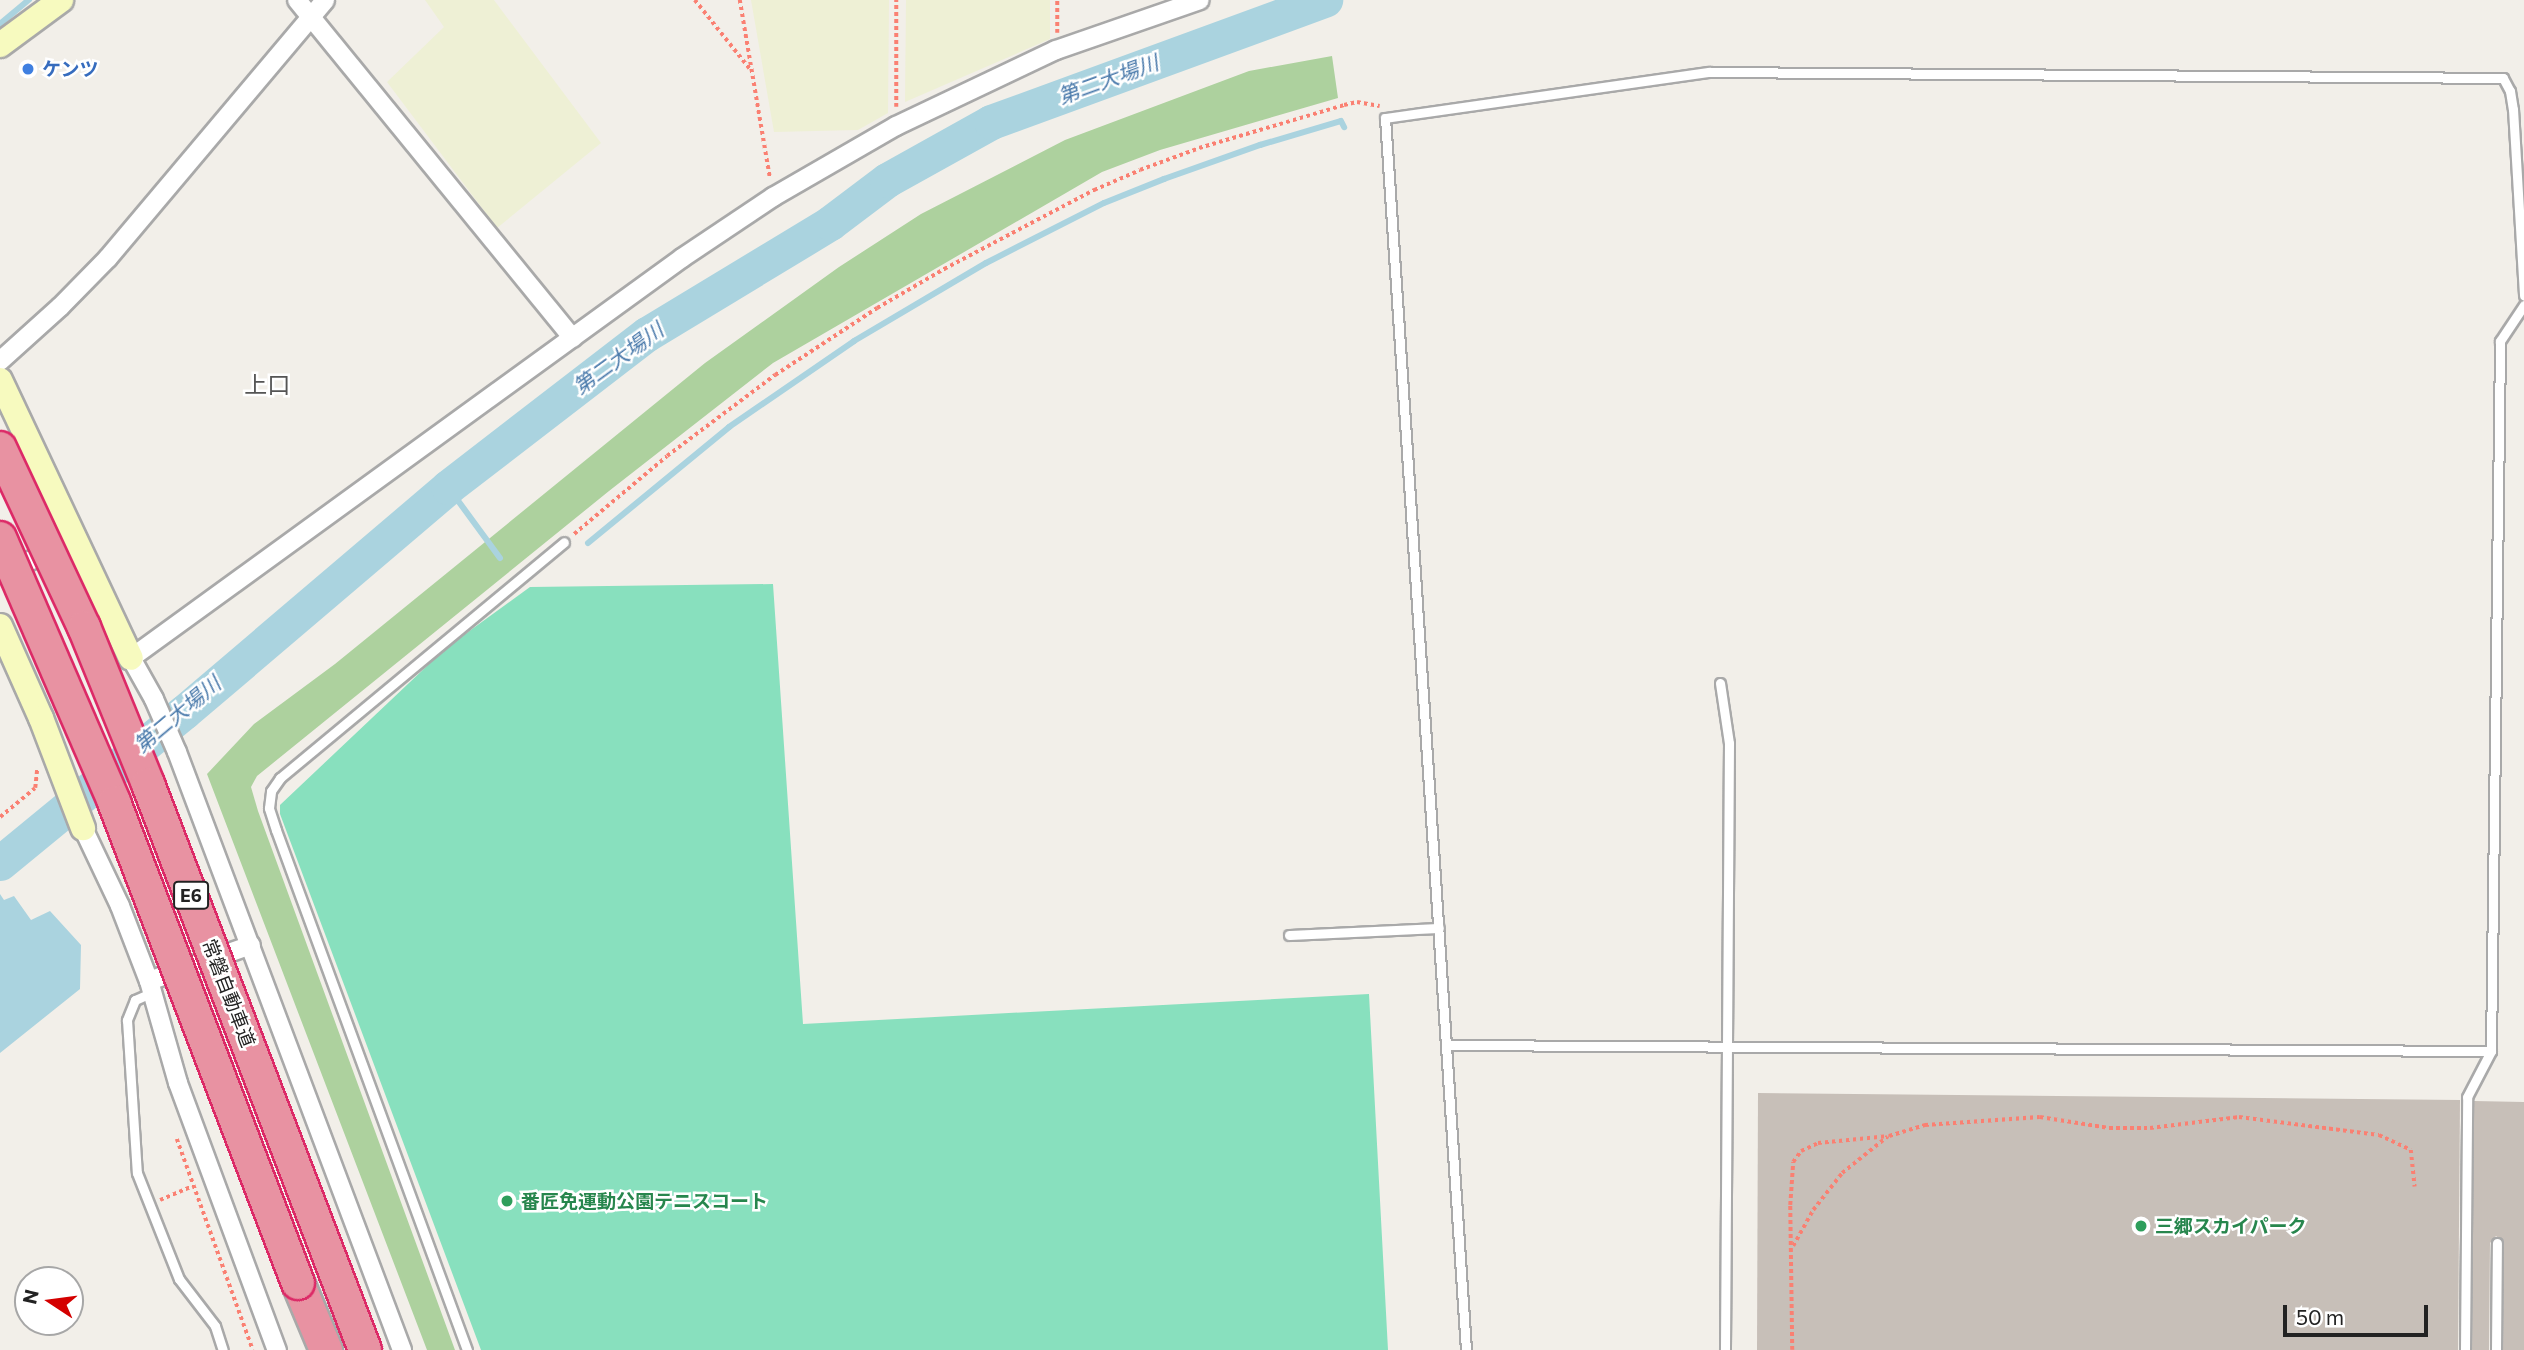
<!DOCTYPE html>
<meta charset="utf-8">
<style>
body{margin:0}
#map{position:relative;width:2524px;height:1350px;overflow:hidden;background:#f2efe9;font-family:Commissioner,"Noto Sans JP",sans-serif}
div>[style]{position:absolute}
.farmland>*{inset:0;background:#eef0d5}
.forest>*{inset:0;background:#add19e}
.pitch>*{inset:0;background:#88e0be}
.water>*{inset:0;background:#aad3df}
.stream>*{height:6px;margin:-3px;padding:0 3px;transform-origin:3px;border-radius:3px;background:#aad3df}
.river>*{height:35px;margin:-17.5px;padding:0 17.5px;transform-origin:17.5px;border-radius:17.5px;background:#aad3df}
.building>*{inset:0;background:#c7bfb8}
.path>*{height:3.5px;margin-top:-1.75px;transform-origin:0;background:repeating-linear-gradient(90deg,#fa8072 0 3.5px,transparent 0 7px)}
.roads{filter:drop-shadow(2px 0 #a9a9a9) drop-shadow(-2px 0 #a9a9a9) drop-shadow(0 2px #a9a9a9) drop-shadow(0 -2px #a9a9a9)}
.lane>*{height:9px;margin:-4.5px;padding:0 4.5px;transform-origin:4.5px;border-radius:4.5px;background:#fff}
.street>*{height:18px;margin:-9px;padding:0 9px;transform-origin:9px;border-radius:9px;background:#fff}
.secondary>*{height:24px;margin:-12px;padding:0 12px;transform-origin:12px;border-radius:12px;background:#f7fabf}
.highway>*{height:32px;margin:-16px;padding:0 16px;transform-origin:16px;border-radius:16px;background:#e892a2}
.bridges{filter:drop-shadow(2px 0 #dc2a67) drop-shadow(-2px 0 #dc2a67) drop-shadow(0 2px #dc2a67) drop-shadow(0 -2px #dc2a67)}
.highway-bridge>*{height:32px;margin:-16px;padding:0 16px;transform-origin:16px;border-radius:16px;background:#e892a2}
.dots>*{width:19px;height:19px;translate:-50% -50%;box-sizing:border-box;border:4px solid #fff;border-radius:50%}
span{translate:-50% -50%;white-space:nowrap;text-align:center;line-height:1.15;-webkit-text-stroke:5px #fff;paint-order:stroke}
.shield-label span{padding:2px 5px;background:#fff;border:2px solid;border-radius:5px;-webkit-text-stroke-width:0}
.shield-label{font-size:18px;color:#222;font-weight:700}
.shop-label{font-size:19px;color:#366cbe;font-weight:700}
.left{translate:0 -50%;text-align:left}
.street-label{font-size:19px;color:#222}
.leisure-label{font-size:19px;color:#27864d;font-weight:700}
.water-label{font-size:21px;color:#4a7aab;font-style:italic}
.quarter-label{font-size:23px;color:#555}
.north{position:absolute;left:14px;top:1266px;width:70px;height:70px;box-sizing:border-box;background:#fff;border:2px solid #a7a7a7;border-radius:50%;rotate:283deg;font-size:19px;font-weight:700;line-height:28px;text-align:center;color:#222}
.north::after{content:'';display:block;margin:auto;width:24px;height:32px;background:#d40000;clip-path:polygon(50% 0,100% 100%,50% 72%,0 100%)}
.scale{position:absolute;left:2283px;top:1305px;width:145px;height:32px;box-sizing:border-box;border:4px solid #222;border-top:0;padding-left:9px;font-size:21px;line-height:24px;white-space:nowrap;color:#222;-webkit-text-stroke:5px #fff;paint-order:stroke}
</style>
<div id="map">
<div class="farmland">
<div style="clip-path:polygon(425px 0,494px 0,601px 143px,497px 228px,387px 82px,444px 27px)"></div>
<div style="clip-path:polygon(751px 0,889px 0,888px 113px,858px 130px,774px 132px)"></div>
<div style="clip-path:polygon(906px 0,1050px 0,1050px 39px,905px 102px)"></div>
</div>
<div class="forest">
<div style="clip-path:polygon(1332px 56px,1338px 98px,1160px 150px,1102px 172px,773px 363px,609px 491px,257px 776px,251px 787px,258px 811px,455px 1350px,427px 1350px,207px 774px,254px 724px,335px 664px,705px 363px,839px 267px,921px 214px,1065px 140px,1249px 71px)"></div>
</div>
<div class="pitch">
<div style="clip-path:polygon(773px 584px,803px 1024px,1369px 994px,1388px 1350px,481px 1350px,280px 814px,280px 805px,446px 648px,530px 587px)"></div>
</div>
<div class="water">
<div style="clip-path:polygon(0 894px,4px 900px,14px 896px,31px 920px,50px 911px,81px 945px,80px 989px,0 1053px)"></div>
</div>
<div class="stream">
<div style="left:0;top:24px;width:38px;rotate:-40deg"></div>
<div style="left:448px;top:487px;width:88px;rotate:53.8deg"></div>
<div style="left:588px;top:543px;width:183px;rotate:-39.4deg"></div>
<div style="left:729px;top:427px;width:152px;rotate:-34.5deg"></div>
<div style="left:854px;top:341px;width:153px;rotate:-30.6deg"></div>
<div style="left:986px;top:263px;width:132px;rotate:-27deg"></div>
<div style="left:1104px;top:203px;width:65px;rotate:-21.8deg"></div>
<div style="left:1164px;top:179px;width:102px;rotate:-19.5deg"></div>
<div style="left:1260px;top:145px;width:84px;rotate:-16.5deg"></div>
<div style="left:1341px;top:121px;width:7px;rotate:63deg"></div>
</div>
<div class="river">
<div style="left:0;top:863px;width:238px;rotate:-39.4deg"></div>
<div style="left:184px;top:712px;width:347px;rotate:-40.4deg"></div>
<div style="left:448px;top:487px;width:251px;rotate:-37.6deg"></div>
<div style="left:647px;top:334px;width:214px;rotate:-31.2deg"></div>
<div style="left:830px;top:223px;width:71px;rotate:-37deg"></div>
<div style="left:887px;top:180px;width:119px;rotate:-29.1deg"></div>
<div style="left:991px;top:122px;width:356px;rotate:-20.1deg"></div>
</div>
<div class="building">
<div style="clip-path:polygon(1758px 1093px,2460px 1100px,2458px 1350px,1757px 1350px)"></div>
<div style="clip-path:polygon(2474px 1101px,2524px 1102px,2524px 1350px,2503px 1350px,2504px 1243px,2496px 1236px,2490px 1243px,2489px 1350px,2472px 1350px)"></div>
</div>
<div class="path">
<div style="left:695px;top:0;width:88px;rotate:51.4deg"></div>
<div style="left:740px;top:0;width:181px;rotate:80.4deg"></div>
<div style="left:1057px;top:33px;width:33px;rotate:-90deg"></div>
<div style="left:896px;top:107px;width:107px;rotate:-90deg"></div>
<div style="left:574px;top:534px;width:121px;rotate:-40deg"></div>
<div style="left:667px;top:456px;width:135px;rotate:-36.9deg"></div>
<div style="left:775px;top:375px;width:122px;rotate:-33.3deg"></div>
<div style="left:877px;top:308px;width:78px;rotate:-30.2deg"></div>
<div style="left:944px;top:269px;width:170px;rotate:-27.8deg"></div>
<div style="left:1094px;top:190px;width:50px;rotate:-23.5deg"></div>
<div style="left:1140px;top:170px;width:63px;rotate:-20.4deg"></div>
<div style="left:1199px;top:148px;width:151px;rotate:-16.5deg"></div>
<div style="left:1344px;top:105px;width:13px;rotate:-13deg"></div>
<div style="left:1357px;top:102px;width:23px;rotate:10deg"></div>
<div style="left:0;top:817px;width:45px;rotate:-39.6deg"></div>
<div style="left:35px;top:788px;width:19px;rotate:-84deg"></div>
<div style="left:177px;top:1139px;width:224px;rotate:70.2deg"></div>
<div style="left:160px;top:1200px;width:34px;rotate:-23deg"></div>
<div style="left:1793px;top:1246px;width:41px;rotate:-60.9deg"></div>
<div style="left:1813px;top:1210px;width:47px;rotate:-51.9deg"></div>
<div style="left:1842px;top:1173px;width:58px;rotate:-38.7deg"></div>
<div style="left:1792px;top:1350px;width:145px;rotate:-90.8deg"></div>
<div style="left:1790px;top:1205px;width:43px;rotate:-86deg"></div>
<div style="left:1793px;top:1162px;width:14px;rotate:-54deg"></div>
<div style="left:1801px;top:1151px;width:19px;rotate:-25deg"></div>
<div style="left:1818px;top:1143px;width:71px;rotate:-5.6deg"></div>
<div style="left:1889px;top:1136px;width:38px;rotate:-17deg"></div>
<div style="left:1925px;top:1125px;width:115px;rotate:-4deg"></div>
<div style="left:2040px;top:1117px;width:70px;rotate:9.1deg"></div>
<div style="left:2109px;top:1128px;width:41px"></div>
<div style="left:2150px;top:1128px;width:90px;rotate:-7deg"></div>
<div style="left:2239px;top:1117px;width:141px;rotate:7.3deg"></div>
<div style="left:2379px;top:1135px;width:35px;rotate:25deg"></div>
<div style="left:2411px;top:1150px;width:37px;rotate:84deg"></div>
</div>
<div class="roads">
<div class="lane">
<div style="left:1720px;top:683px;width:61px;rotate:81.5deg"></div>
<div style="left:1729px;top:743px;width:607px;rotate:90.38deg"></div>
<div style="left:1289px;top:935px;width:150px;rotate:-2.7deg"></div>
<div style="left:153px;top:992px;width:20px;rotate:156deg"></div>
<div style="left:135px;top:1000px;width:22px;rotate:112deg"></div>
<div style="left:127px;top:1020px;width:153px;rotate:86.3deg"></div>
<div style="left:137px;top:1173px;width:114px;rotate:68.4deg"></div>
<div style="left:179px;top:1279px;width:59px;rotate:52.5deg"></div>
<div style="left:215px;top:1326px;width:25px;rotate:72deg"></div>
<div style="left:1446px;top:1045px;width:1045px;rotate:0.33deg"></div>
<div style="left:2491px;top:1051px;width:710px;rotate:-89.27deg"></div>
<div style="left:2500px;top:341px;width:43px;rotate:-56.3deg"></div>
<div style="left:467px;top:1350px;width:554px;rotate:-110.17deg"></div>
<div style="left:276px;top:830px;width:23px;rotate:-108deg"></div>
<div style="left:269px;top:808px;width:17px;rotate:-83deg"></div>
<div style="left:271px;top:791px;width:16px;rotate:-55deg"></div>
<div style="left:280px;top:778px;width:369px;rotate:-39.7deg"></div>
<div style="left:1466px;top:1350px;width:1235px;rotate:-93.76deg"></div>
<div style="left:1385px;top:118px;width:327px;rotate:-8.1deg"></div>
<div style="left:1709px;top:72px;width:794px;rotate:0.43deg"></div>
<div style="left:2503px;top:78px;width:15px;rotate:62deg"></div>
<div style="left:2510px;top:91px;width:18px;rotate:81deg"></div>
<div style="left:2513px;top:109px;width:187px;rotate:86.6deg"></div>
<div style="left:2465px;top:1350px;width:253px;rotate:-89.5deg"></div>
<div style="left:2467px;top:1097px;width:52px;rotate:-62.4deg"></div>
<div style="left:2496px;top:1350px;width:107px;rotate:-89.5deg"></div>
</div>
<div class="street">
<div style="left:297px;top:0;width:436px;rotate:50.8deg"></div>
<div style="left:0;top:361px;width:81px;rotate:-42deg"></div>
<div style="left:60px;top:307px;width:69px;rotate:-45.6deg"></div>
<div style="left:108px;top:258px;width:337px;rotate:-49.9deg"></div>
<div style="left:6px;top:572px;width:78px;rotate:-24.9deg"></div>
<div style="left:83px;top:828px;width:86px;rotate:64.6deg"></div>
<div style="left:120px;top:906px;width:80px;rotate:68.9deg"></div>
<div style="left:149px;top:981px;width:106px;rotate:74.1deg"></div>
<div style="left:178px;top:1083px;width:285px;rotate:69.7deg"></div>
<div style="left:149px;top:981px;width:108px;rotate:-19.4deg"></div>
<div style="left:402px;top:1350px;width:639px;rotate:-110.62deg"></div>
<div style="left:177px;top:752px;width:58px;rotate:-113.5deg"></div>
<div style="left:154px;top:699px;width:47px;rotate:-119.3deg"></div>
<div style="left:131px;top:658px;width:681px;rotate:-35.98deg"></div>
<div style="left:682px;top:258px;width:110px;rotate:-33.8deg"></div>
<div style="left:773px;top:197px;width:142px;rotate:-30deg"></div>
<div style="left:896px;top:126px;width:177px;rotate:-25.4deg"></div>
<div style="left:1056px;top:50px;width:152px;rotate:-19.1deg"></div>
</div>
<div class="secondary">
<div style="left:0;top:45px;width:76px;rotate:-36.4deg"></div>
<div style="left:0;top:380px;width:307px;rotate:64.8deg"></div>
<div style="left:0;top:626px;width:101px;rotate:66deg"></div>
<div style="left:41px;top:718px;width:118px;rotate:69.1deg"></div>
</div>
<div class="highway">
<div style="left:298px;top:1283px;width:73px;rotate:67.3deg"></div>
</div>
</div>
<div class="bridges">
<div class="highway-bridge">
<div style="left:0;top:448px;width:198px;rotate:64.9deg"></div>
<div style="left:84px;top:627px;width:170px;rotate:67.8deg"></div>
<div style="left:148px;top:784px;width:606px;rotate:69.02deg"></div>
<div style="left:0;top:538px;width:288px;rotate:66.6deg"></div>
<div style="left:114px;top:802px;width:515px;rotate:69.07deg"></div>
</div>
</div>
<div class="dots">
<div style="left:28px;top:69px;background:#3f7fe0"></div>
<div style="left:507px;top:1201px;background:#2e9e5b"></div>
<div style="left:2141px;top:1226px;background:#2e9e5b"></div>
</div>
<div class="shield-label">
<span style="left:191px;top:895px">E6</span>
</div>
<div class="shop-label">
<span class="left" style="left:42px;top:69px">ケンツ</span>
</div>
<div class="street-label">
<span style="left:229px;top:993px;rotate:69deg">常磐自動車道</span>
</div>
<div class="leisure-label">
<span class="left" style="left:521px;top:1201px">番匠免運動公園テニスコート</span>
<span class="left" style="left:2155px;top:1226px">三郷スカイパーク</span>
</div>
<div class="water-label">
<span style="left:1108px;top:79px;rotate:-20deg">第二大場川</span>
<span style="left:618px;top:358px;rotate:-36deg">第二大場川</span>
<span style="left:177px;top:714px;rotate:-40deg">第二大場川</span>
</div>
<div class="quarter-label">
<span style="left:267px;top:384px">上口</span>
</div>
<div class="north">N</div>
<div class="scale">50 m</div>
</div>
